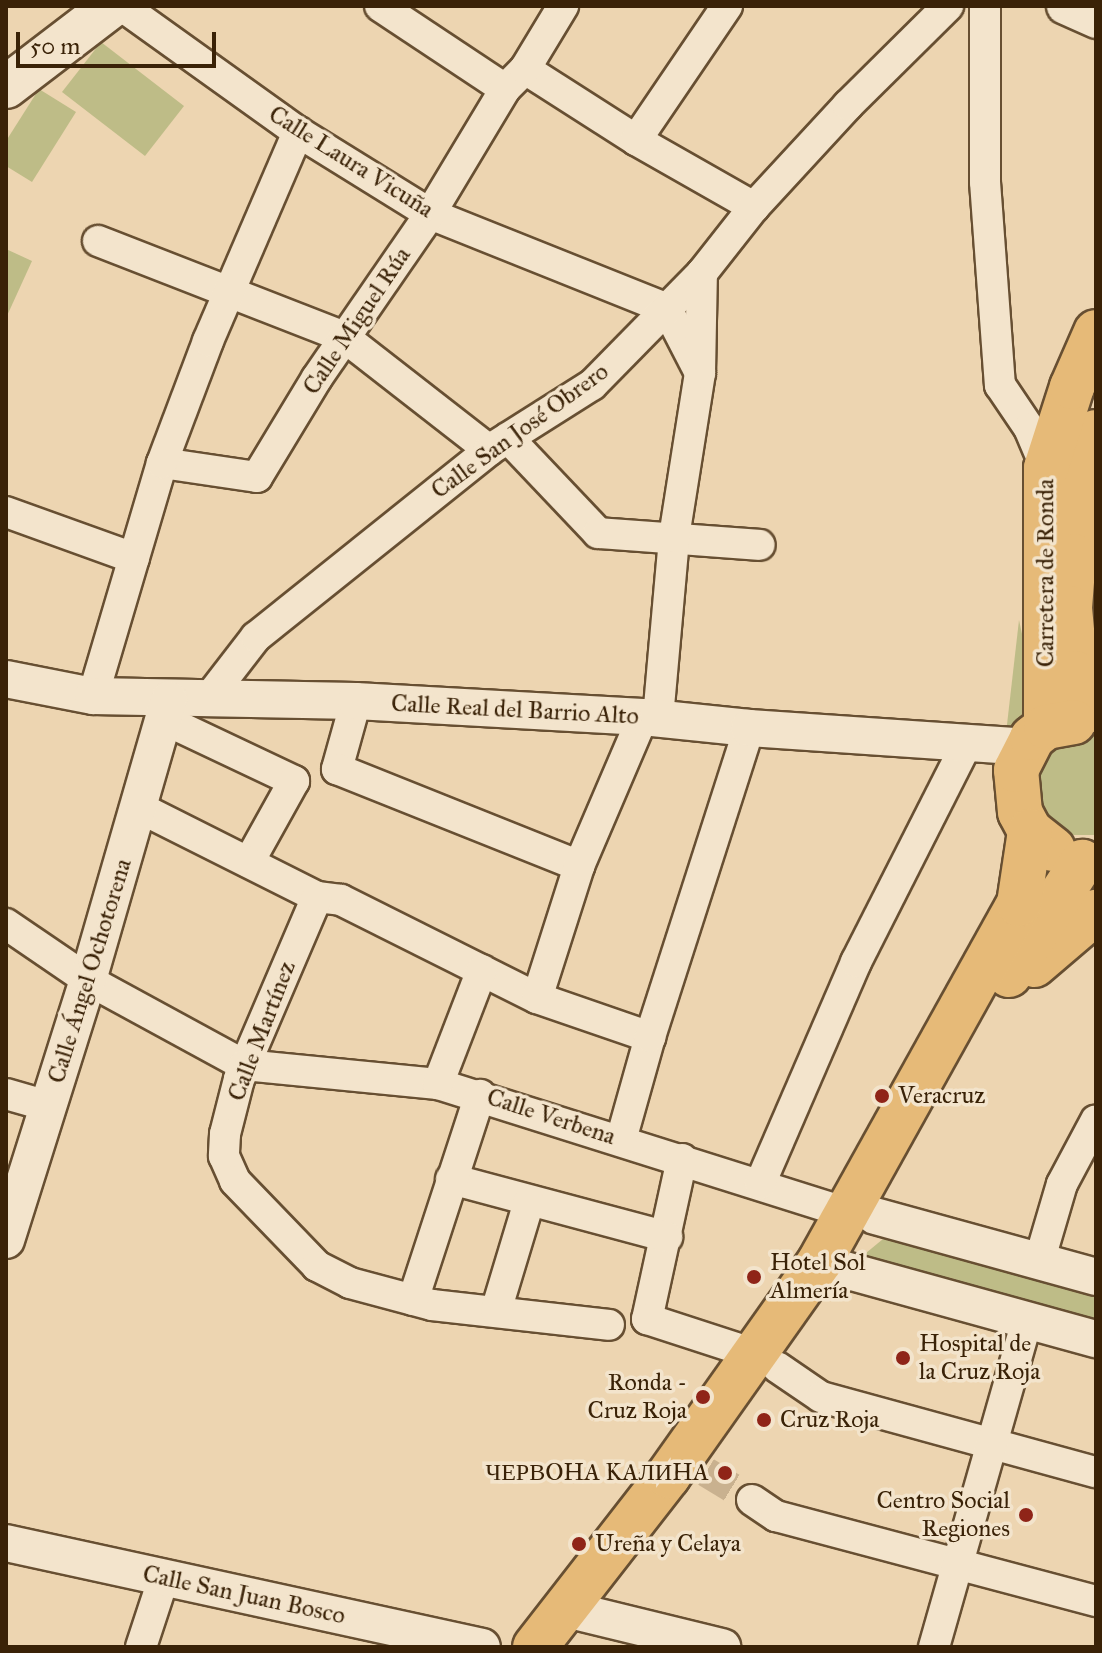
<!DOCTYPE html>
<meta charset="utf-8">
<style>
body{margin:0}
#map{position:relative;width:1102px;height:1653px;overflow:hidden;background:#edd5b1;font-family:"IM FELL Great Primer",serif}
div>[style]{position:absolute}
.green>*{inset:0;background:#bebc87}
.minor-tunnel>*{height:30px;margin-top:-15px;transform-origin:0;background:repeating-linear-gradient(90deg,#c9b18f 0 30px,transparent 0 45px)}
.roads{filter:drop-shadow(2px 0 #674f32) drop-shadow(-2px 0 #674f32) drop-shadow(0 2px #674f32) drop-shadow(0 -2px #674f32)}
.minor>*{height:30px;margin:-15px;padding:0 15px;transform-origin:15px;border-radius:15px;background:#f3e4cc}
.tertiary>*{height:36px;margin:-18px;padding:0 18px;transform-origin:18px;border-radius:18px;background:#f3e4cc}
.secondary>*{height:42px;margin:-21px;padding:0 21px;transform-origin:21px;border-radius:21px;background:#f3e4cc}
.primary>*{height:44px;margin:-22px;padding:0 22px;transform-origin:22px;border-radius:22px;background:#e6ba78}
.dots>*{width:22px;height:22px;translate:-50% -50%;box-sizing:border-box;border:4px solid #f3e4cc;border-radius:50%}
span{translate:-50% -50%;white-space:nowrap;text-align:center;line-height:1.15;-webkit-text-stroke:7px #f3e4cc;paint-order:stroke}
.street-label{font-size:24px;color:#3a2207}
.poi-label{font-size:24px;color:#3a2207}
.left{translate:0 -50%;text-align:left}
.right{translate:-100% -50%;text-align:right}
.frame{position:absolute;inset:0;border:8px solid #3a2207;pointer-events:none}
.scale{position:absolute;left:16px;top:32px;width:200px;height:36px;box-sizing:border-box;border:4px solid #3a2207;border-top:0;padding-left:10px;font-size:24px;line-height:28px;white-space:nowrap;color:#3a2207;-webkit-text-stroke:6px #f3e4cc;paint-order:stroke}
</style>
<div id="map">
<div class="green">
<div style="clip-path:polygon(101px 42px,184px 106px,145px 156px,62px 92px)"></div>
<div style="clip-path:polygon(39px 89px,76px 112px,32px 182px,6px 166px,6px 141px)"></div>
<div style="clip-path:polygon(6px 249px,32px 261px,6px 318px)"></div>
<div style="clip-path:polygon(1019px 620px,1025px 648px,1023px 721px,1005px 742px)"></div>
<div style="clip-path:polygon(1096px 716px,1096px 835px,1072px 835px,1053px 827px,1038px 813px,1027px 756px)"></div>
<div style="clip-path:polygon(883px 1239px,1096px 1296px,1096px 1327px,864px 1264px,866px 1253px)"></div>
</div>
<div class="minor-tunnel">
<div style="left:706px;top:1472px;width:54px;rotate:31.3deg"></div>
</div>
<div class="roads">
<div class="minor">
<div style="left:122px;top:6px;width:216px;rotate:35.6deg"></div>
<div style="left:298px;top:132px;width:155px;rotate:31.8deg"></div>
<div style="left:430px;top:214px;width:255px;rotate:21.8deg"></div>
<div style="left:667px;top:309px;width:72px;rotate:62.7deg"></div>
<div style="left:380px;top:6px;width:150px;rotate:33.6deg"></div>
<div style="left:985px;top:6px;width:176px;rotate:90deg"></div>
<div style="left:985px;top:182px;width:204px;rotate:85.8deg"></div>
<div style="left:1000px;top:385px;width:52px;rotate:56deg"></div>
<div style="left:1029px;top:428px;width:43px;rotate:67deg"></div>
<div style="left:525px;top:69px;width:132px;rotate:32.6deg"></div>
<div style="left:636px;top:140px;width:136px;rotate:29.6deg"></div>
<div style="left:636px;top:140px;width:162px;rotate:-55.8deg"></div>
<div style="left:98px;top:241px;width:264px;rotate:21.3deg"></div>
<div style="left:344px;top:337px;width:184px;rotate:37.9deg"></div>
<div style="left:508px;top:438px;width:131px;rotate:46.5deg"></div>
<div style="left:598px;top:533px;width:162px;rotate:4.2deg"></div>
<div style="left:162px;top:463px;width:96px;rotate:8.4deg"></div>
<div style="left:257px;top:477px;width:116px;rotate:-58.8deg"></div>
<div style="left:317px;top:378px;width:199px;rotate:-55.4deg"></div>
<div style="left:430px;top:214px;width:146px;rotate:-59deg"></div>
<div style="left:505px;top:89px;width:28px;rotate:-45deg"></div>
<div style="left:525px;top:69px;width:74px;rotate:-58.9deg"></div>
<div style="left:6px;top:512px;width:136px;rotate:19.8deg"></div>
<div style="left:93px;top:696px;width:243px;rotate:-73.5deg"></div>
<div style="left:162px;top:463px;width:130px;rotate:-69.3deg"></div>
<div style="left:208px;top:341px;width:228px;rotate:-66.7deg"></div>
<div style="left:208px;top:699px;width:78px;rotate:-52.3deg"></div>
<div style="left:256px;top:637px;width:299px;rotate:-38.7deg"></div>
<div style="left:489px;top:450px;width:122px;rotate:-32.3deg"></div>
<div style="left:592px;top:385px;width:157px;rotate:-45.5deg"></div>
<div style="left:702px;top:273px;width:84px;rotate:-51.8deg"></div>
<div style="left:754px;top:207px;width:139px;rotate:-47.3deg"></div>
<div style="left:848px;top:105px;width:141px;rotate:-44.7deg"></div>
<div style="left:356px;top:701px;width:71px;rotate:105.6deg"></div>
<div style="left:337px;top:769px;width:261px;rotate:21.8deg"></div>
<div style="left:658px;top:718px;width:182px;rotate:-84.9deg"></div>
<div style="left:674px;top:537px;width:166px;rotate:-81deg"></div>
<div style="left:700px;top:373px;width:100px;rotate:-88.9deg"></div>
<div style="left:163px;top:719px;width:145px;rotate:25.3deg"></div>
<div style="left:294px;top:781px;width:93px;rotate:119.1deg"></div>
<div style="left:140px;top:808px;width:198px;rotate:26.7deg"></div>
<div style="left:317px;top:897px;width:24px;rotate:7deg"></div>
<div style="left:341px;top:900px;width:219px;rotate:26.6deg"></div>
<div style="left:537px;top:998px;width:120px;rotate:19deg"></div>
<div style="left:317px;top:897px;width:198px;rotate:113.2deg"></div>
<div style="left:239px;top:1079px;width:57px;rotate:104.3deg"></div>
<div style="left:225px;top:1134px;width:22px;rotate:93deg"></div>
<div style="left:224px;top:1156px;width:27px;rotate:66deg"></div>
<div style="left:235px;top:1181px;width:118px;rotate:46deg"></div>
<div style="left:317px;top:1266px;width:37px;rotate:27deg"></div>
<div style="left:350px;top:1283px;width:85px;rotate:15deg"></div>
<div style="left:432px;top:1305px;width:178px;rotate:6.4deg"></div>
<div style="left:6px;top:924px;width:99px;rotate:34.3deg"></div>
<div style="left:88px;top:980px;width:178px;rotate:28.6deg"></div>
<div style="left:244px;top:1065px;width:195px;rotate:5.6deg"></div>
<div style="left:438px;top:1084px;width:430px;rotate:17.5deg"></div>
<div style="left:537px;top:998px;width:139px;rotate:-72.3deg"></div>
<div style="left:579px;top:866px;width:162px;rotate:-66.8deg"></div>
<div style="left:438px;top:1084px;width:122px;rotate:-68.9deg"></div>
<div style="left:6px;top:1094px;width:44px;rotate:15.9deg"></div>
<div style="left:621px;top:1140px;width:107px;rotate:-74.3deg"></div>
<div style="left:650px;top:1037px;width:324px;rotate:-72.2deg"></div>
<div style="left:682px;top:1159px;width:164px;rotate:102.3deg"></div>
<div style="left:647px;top:1319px;width:114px;rotate:18deg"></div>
<div style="left:451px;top:1179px;width:224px;rotate:15deg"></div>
<div style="left:760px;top:1184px;width:242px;rotate:-66.6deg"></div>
<div style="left:856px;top:962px;width:246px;rotate:-63.1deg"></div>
<div style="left:1039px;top:1262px;width:81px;rotate:-73.6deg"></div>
<div style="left:1062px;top:1184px;width:72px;rotate:-62deg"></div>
<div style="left:413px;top:1300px;width:216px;rotate:-71.9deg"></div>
<div style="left:496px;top:1311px;width:114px;rotate:-73.2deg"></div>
<div style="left:777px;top:1367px;width:53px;rotate:34.3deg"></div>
<div style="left:821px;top:1397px;width:285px;rotate:15.3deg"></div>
<div style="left:752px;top:1500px;width:29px;rotate:34deg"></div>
<div style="left:776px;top:1516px;width:331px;rotate:14.9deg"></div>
<div style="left:141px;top:1647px;width:74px;rotate:-71.8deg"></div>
<div style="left:934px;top:1647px;width:340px;rotate:-74.1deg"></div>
</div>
<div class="tertiary">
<div style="left:1065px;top:6px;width:34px;rotate:24deg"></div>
<div style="left:6px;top:679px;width:89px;rotate:11.1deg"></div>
<div style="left:93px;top:696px;width:263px;rotate:1.1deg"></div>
<div style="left:356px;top:701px;width:287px;rotate:3.2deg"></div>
<div style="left:643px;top:717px;width:107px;rotate:5.9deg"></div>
<div style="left:749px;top:728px;width:277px;rotate:3.9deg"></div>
<div style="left:875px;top:1216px;width:229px;rotate:15.4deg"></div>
<div style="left:6px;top:1240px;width:273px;rotate:-72.5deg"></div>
<div style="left:88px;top:980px;width:292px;rotate:-73.9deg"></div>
<div style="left:841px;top:1269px;width:264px;rotate:15.4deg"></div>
<div style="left:6px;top:1543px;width:487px;rotate:12.3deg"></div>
<div style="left:566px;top:1609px;width:161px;rotate:13.7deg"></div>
</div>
<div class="secondary">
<div style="left:6px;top:87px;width:133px;rotate:-37.4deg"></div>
</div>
<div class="primary">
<div style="left:1096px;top:432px;width:126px;rotate:100.1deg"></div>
<div style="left:1074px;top:556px;width:52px;rotate:94.4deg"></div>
<div style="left:1070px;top:608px;width:65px;rotate:84.7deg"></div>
<div style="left:1076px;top:673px;width:42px;rotate:61.6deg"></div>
<div style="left:1046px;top:727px;width:259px;rotate:-90deg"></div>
<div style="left:1046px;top:468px;width:85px;rotate:-72.2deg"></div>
<div style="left:1072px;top:387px;width:60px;rotate:-66.4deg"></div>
<div style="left:1053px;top:849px;width:29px;rotate:-142deg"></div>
<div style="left:1030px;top:831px;width:21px;rotate:-118deg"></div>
<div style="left:1020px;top:812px;width:42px;rotate:-95.4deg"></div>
<div style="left:1016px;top:770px;width:36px;rotate:-63deg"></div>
<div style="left:1032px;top:738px;width:18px;rotate:-38deg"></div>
<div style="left:1046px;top:727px;width:28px;rotate:-10deg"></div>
<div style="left:1034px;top:965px;width:82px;rotate:-40.5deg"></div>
<div style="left:1009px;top:975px;width:135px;rotate:-57.1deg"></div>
<div style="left:535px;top:1647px;width:217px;rotate:-52.1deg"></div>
<div style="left:668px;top:1476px;width:263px;rotate:-54.7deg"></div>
<div style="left:820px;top:1261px;width:409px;rotate:-60.9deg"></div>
<div style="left:1019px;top:904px;width:74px;rotate:-81.4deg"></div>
</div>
</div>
<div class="dots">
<div style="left:882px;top:1096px;background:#8f2418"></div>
<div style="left:754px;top:1277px;background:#8f2418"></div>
<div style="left:903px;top:1358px;background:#8f2418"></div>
<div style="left:703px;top:1397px;background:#8f2418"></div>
<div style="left:764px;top:1420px;background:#8f2418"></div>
<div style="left:725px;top:1473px;background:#8f2418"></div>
<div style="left:1026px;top:1515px;background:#8f2418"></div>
<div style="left:579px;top:1544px;background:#8f2418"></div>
</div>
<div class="street-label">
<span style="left:351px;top:162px;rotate:32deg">Calle Laura Vicuña</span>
<span style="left:357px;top:321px;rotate:-56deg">Calle Miguel Rúa</span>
<span style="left:520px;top:431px;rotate:-36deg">Calle San José Obrero</span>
<span style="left:1046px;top:573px;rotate:-90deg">Carretera de Ronda</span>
<span style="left:515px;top:710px;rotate:3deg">Calle Real del Barrio Alto</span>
<span style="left:90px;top:971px;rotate:-73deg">Calle Ángel Ochotorena</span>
<span style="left:262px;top:1031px;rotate:-69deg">Calle Martínez</span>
<span style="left:551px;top:1117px;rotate:18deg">Calle Verbena</span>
<span style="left:244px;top:1595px;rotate:12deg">Calle San Juan Bosco</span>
</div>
<div class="poi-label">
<span class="left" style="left:898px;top:1096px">Veracruz</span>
<span class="left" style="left:770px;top:1277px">Hotel Sol<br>Almería</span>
<span class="left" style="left:919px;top:1358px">Hospital de<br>la Cruz Roja</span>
<span class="right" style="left:687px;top:1397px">Ronda -<br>Cruz Roja</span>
<span class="left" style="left:780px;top:1420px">Cruz Roja</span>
<span class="right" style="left:709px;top:1473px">ЧЕРВOHA KAЛИHA</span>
<span class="right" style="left:1010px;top:1515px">Centro Social<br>Regiones</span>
<span class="left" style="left:595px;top:1544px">Ureña y Celaya</span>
</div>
<div class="frame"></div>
<div class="scale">50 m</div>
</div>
